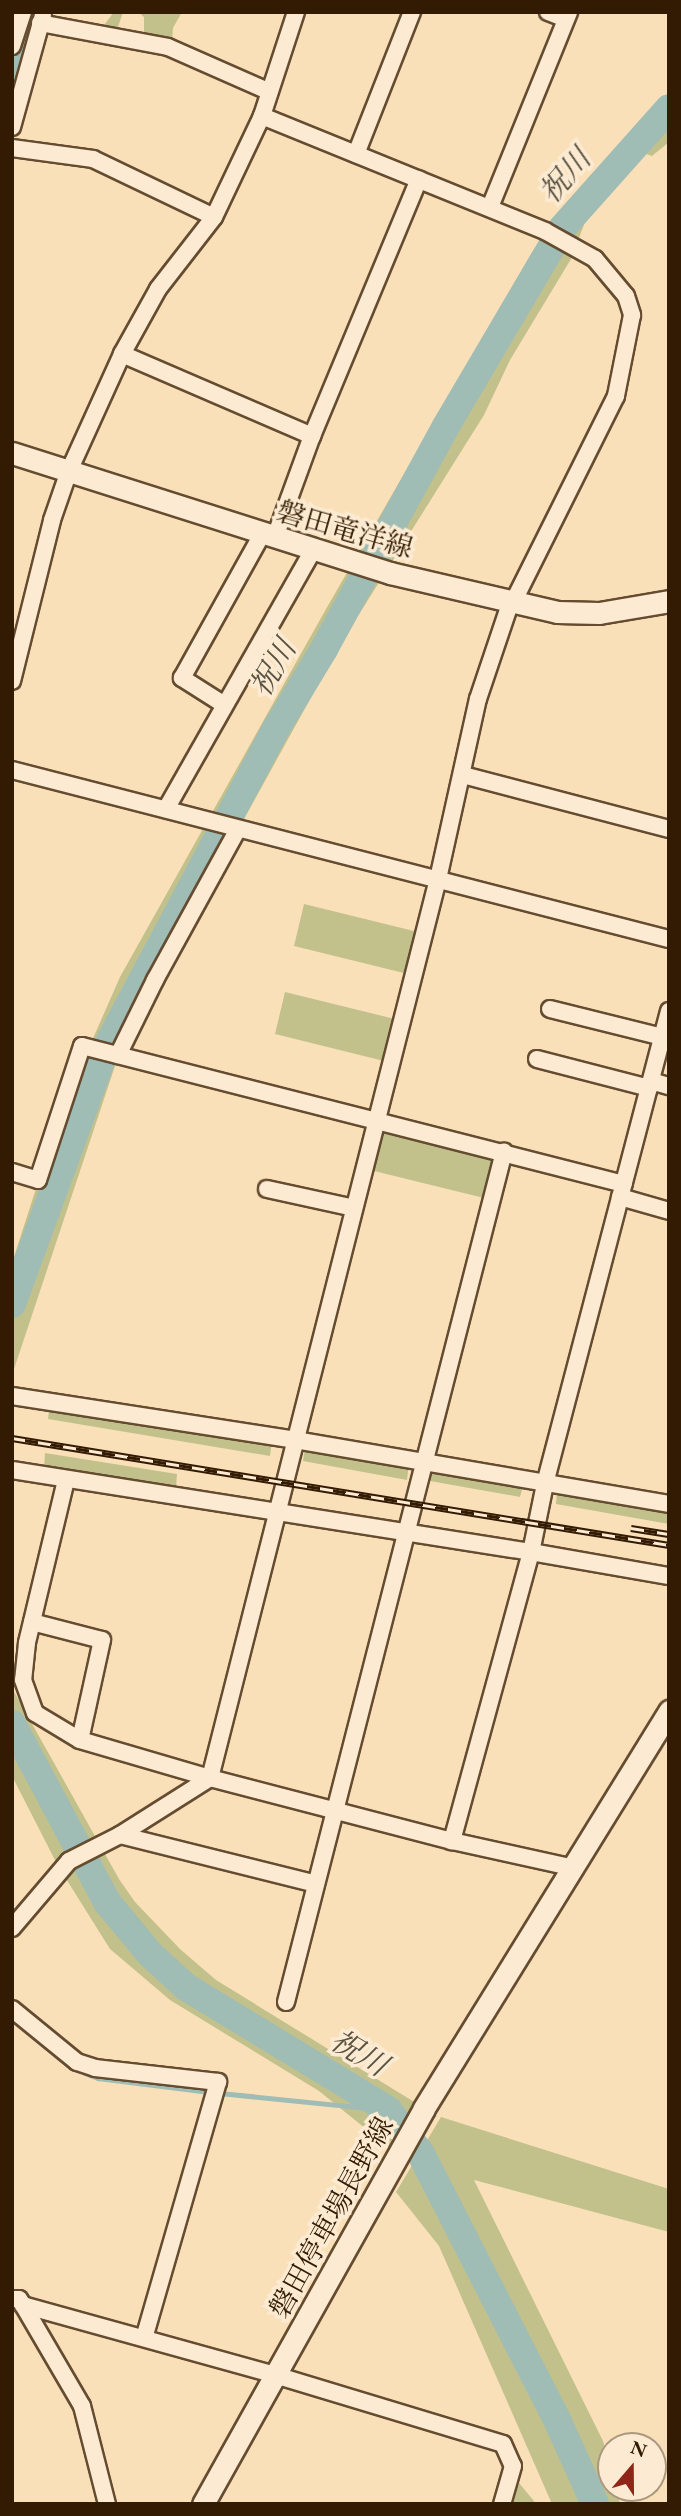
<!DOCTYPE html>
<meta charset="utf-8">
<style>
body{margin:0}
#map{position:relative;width:681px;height:2516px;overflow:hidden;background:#fae0b9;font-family:"EB Garamond","Noto Serif JP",serif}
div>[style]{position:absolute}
.green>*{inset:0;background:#c2c18c}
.stream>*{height:4.5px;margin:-2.25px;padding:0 2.25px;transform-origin:2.25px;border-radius:2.25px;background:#9fbcb5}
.river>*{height:28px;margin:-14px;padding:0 14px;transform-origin:14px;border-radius:14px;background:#9fbcb5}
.roads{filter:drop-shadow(2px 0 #654c30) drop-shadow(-2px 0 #654c30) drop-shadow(0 2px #654c30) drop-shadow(0 -2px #654c30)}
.street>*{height:16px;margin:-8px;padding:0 8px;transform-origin:8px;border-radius:8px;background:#fcebd2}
.secondary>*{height:21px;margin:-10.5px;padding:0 10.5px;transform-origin:10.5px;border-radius:10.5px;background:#fcebd2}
.rail>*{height:7px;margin-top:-3.5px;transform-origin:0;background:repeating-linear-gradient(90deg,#fcebd2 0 13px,#331b03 0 26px);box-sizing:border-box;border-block:2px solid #331b03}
span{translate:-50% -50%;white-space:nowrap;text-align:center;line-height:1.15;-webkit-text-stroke:7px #fcebd2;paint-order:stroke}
.street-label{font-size:28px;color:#331b03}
.water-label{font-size:30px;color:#595341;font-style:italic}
.frame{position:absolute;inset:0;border:14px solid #331b03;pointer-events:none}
.north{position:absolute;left:597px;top:2432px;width:70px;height:70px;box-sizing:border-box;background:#fcebd2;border:2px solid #ac987f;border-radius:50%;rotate:20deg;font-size:19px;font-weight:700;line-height:28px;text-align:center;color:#331b03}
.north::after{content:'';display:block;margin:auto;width:24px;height:32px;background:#8f2418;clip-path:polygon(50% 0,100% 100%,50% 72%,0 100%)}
</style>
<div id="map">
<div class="green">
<div style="clip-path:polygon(114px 12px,123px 12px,115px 36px,101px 29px)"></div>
<div style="clip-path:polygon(138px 12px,182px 12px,173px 28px,172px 41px,152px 38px,144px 32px,144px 17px)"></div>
<div style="clip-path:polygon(669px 95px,669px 118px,654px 135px,669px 120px,669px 142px,652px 156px,640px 152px,585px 222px,571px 259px,510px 360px,484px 415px,341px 643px,200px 899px,120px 1051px,12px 1375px,12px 1263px,61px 1111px,120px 977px,326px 609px,531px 254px,588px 178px)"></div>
<div style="clip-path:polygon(304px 904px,422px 933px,412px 975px,294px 946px)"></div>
<div style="clip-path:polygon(285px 992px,403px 1021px,392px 1063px,275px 1034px)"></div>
<div style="clip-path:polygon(380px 1128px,498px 1157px,488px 1199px,370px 1170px)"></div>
<div style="clip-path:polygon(50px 1402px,272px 1440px,270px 1456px,48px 1419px)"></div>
<div style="clip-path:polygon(305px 1447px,409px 1464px,407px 1480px,303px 1461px)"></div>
<div style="clip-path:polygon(45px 1453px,177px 1474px,176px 1488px,44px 1469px)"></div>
<div style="clip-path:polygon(431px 1469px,523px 1486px,520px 1497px,430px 1481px)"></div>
<div style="clip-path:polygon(557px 1490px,669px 1509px,669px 1524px,556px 1504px)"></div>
<div style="clip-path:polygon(12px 1688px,119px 1879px,135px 1902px,180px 1949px,216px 1980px,437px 2116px,392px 2150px,319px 2091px,170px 2000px,110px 1949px,58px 1866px,12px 1776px)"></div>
<div style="clip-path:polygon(441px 2117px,669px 2189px,669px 2232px,474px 2180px,603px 2441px,611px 2471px,611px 2488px,616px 2488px,620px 2504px,552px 2504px,439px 2246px,396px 2192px)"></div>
<div style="clip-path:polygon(519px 2483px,534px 2501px,535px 2504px,513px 2504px)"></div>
</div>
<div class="stream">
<div style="left:23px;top:2028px;width:58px;rotate:39.4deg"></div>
<div style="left:85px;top:2073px;width:14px;rotate:21deg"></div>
<div style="left:98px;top:2078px;width:114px;rotate:7.1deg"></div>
<div style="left:220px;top:2093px;width:169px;rotate:5.8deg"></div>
</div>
<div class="river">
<div style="left:12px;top:81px;width:72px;rotate:-73.1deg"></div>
<div style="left:12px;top:1304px;width:268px;rotate:-69.9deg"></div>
<div style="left:104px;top:1052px;width:362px;rotate:-62deg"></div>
<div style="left:274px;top:732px;width:97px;rotate:-58.9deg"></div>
<div style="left:324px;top:649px;width:254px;rotate:-61.3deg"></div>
<div style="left:446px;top:426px;width:231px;rotate:-59.5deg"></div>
<div style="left:563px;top:227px;width:159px;rotate:-48.3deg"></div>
<div style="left:12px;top:1724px;width:202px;rotate:61.9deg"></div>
<div style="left:107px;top:1902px;width:67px;rotate:50.4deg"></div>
<div style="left:150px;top:1954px;width:49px;rotate:42.5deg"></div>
<div style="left:186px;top:1987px;width:237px;rotate:31.3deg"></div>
<div style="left:388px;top:2110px;width:55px;rotate:53.1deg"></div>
<div style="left:421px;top:2154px;width:301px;rotate:62.9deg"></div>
<div style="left:558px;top:2422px;width:90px;rotate:65.7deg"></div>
</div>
<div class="roads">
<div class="street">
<div style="left:548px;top:12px;width:19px;rotate:21deg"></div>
<div style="left:40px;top:23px;width:130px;rotate:10.6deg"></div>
<div style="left:168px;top:47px;width:111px;rotate:23.8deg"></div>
<div style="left:12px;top:46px;width:36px;rotate:-72deg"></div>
<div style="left:262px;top:116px;width:305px;rotate:22.1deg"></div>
<div style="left:545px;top:231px;width:57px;rotate:29.2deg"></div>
<div style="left:595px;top:259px;width:48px;rotate:50deg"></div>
<div style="left:626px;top:296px;width:20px;rotate:72deg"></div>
<div style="left:632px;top:315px;width:83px;rotate:101.2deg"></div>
<div style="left:616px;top:396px;width:229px;rotate:116.5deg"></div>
<div style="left:12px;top:127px;width:116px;rotate:-74.5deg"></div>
<div style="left:12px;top:148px;width:82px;rotate:7.7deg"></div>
<div style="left:93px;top:159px;width:134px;rotate:25.6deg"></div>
<div style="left:356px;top:154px;width:153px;rotate:-68.5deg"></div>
<div style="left:490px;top:207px;width:210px;rotate:-67.9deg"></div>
<div style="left:122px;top:354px;width:207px;rotate:23.3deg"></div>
<div style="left:275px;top:537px;width:108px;rotate:-69.9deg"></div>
<div style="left:312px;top:436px;width:278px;rotate:-67.4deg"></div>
<div style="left:12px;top:681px;width:166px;rotate:-76deg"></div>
<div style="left:52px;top:520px;width:52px;rotate:-70.9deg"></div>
<div style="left:69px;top:471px;width:128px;rotate:-65.6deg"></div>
<div style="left:122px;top:354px;width:74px;rotate:-61deg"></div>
<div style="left:158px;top:289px;width:91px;rotate:-52.1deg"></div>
<div style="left:214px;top:217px;width:112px;rotate:-64.6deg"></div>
<div style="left:262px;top:116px;width:109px;rotate:-71.9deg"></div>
<div style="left:223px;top:704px;width:49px;rotate:-147.6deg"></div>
<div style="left:182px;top:678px;width:165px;rotate:-60.9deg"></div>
<div style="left:12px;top:770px;width:678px;rotate:14.43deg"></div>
<div style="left:463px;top:775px;width:213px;rotate:14.7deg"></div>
<div style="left:166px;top:809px;width:298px;rotate:-60.4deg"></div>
<div style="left:550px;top:1009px;width:115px;rotate:14deg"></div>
<div style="left:669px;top:1011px;width:489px;rotate:104.7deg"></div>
<div style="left:545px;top:1484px;width:69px;rotate:101.6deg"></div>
<div style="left:531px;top:1552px;width:140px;rotate:9.9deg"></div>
<div style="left:118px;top:1055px;width:84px;rotate:-63.7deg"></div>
<div style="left:155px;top:980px;width:172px;rotate:-61.2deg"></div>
<div style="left:537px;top:1059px;width:116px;rotate:14.5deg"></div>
<div style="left:651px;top:1081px;width:19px;rotate:16deg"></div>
<div style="left:12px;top:1172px;width:27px;rotate:17deg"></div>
<div style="left:38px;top:1180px;width:141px;rotate:-71.8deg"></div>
<div style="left:82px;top:1046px;width:559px;rotate:14.28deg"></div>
<div style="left:267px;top:1189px;width:89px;rotate:12.3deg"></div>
<div style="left:620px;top:1197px;width:51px;rotate:15.9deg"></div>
<div style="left:12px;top:1396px;width:286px;rotate:8.8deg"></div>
<div style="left:295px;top:1440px;width:379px;rotate:9.7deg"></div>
<div style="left:12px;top:1470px;width:525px;rotate:8.98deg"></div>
<div style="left:531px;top:1552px;width:300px;rotate:105.3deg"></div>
<div style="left:66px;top:1480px;width:168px;rotate:103.5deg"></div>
<div style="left:27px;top:1643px;width:37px;rotate:96deg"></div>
<div style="left:23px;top:1680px;width:35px;rotate:70deg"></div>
<div style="left:35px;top:1713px;width:52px;rotate:31deg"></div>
<div style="left:80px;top:1740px;width:135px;rotate:16.3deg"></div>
<div style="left:210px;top:1778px;width:250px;rotate:14.6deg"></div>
<div style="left:452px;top:1841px;width:121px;rotate:12.4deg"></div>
<div style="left:32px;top:1622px;width:72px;rotate:14.4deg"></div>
<div style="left:102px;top:1640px;width:102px;rotate:102.4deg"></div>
<div style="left:120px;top:1835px;width:202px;rotate:14deg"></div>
<div style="left:12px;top:1928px;width:88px;rotate:-49.6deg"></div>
<div style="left:69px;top:1861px;width:57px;rotate:-27deg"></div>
<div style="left:120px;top:1835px;width:107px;rotate:-32.3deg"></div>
<div style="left:210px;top:1778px;width:927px;rotate:-75.77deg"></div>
<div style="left:438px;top:879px;width:184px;rotate:-77.5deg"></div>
<div style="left:478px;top:699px;width:103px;rotate:-71.4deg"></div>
<div style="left:286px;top:2002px;width:878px;rotate:-75.62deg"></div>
<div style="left:12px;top:2009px;width:84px;rotate:39.2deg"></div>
<div style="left:77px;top:2062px;width:19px;rotate:18deg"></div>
<div style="left:95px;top:2068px;width:124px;rotate:6.5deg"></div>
<div style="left:218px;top:2082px;width:266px;rotate:106.1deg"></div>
<div style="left:12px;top:2299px;width:7px"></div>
<div style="left:19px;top:2299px;width:7px;rotate:56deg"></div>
<div style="left:23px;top:2305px;width:117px;rotate:59.7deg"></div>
<div style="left:82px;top:2406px;width:101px;rotate:75.7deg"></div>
<div style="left:23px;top:2305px;width:262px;rotate:15.5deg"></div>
<div style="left:275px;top:2375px;width:238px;rotate:16.8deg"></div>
<div style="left:503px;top:2444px;width:24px;rotate:66deg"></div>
<div style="left:513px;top:2466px;width:40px;rotate:106deg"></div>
</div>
<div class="secondary">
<div style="left:12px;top:453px;width:397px;rotate:17.6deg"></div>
<div style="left:390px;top:573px;width:171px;rotate:13.1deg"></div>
<div style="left:557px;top:612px;width:42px;rotate:1.4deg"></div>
<div style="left:599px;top:613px;width:71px;rotate:-9.7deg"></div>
<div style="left:203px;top:2504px;width:453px;rotate:-60.8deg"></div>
<div style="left:424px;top:2108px;width:467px;rotate:-58.3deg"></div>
</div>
</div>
<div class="rail">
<div style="left:12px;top:1438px;width:666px;rotate:9.25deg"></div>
<div style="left:631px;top:1528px;width:38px;rotate:9deg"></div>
</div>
<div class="street-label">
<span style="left:345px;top:529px;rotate:16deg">磐田竜洋線</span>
<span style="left:331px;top:2217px;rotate:-61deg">磐田停車場長野線</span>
</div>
<div class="water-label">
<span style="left:565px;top:176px;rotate:-49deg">祝川</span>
<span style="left:273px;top:668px;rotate:-60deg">祝川</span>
<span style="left:359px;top:2053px;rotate:31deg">祝川</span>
</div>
<div class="frame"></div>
<div class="north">N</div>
</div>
